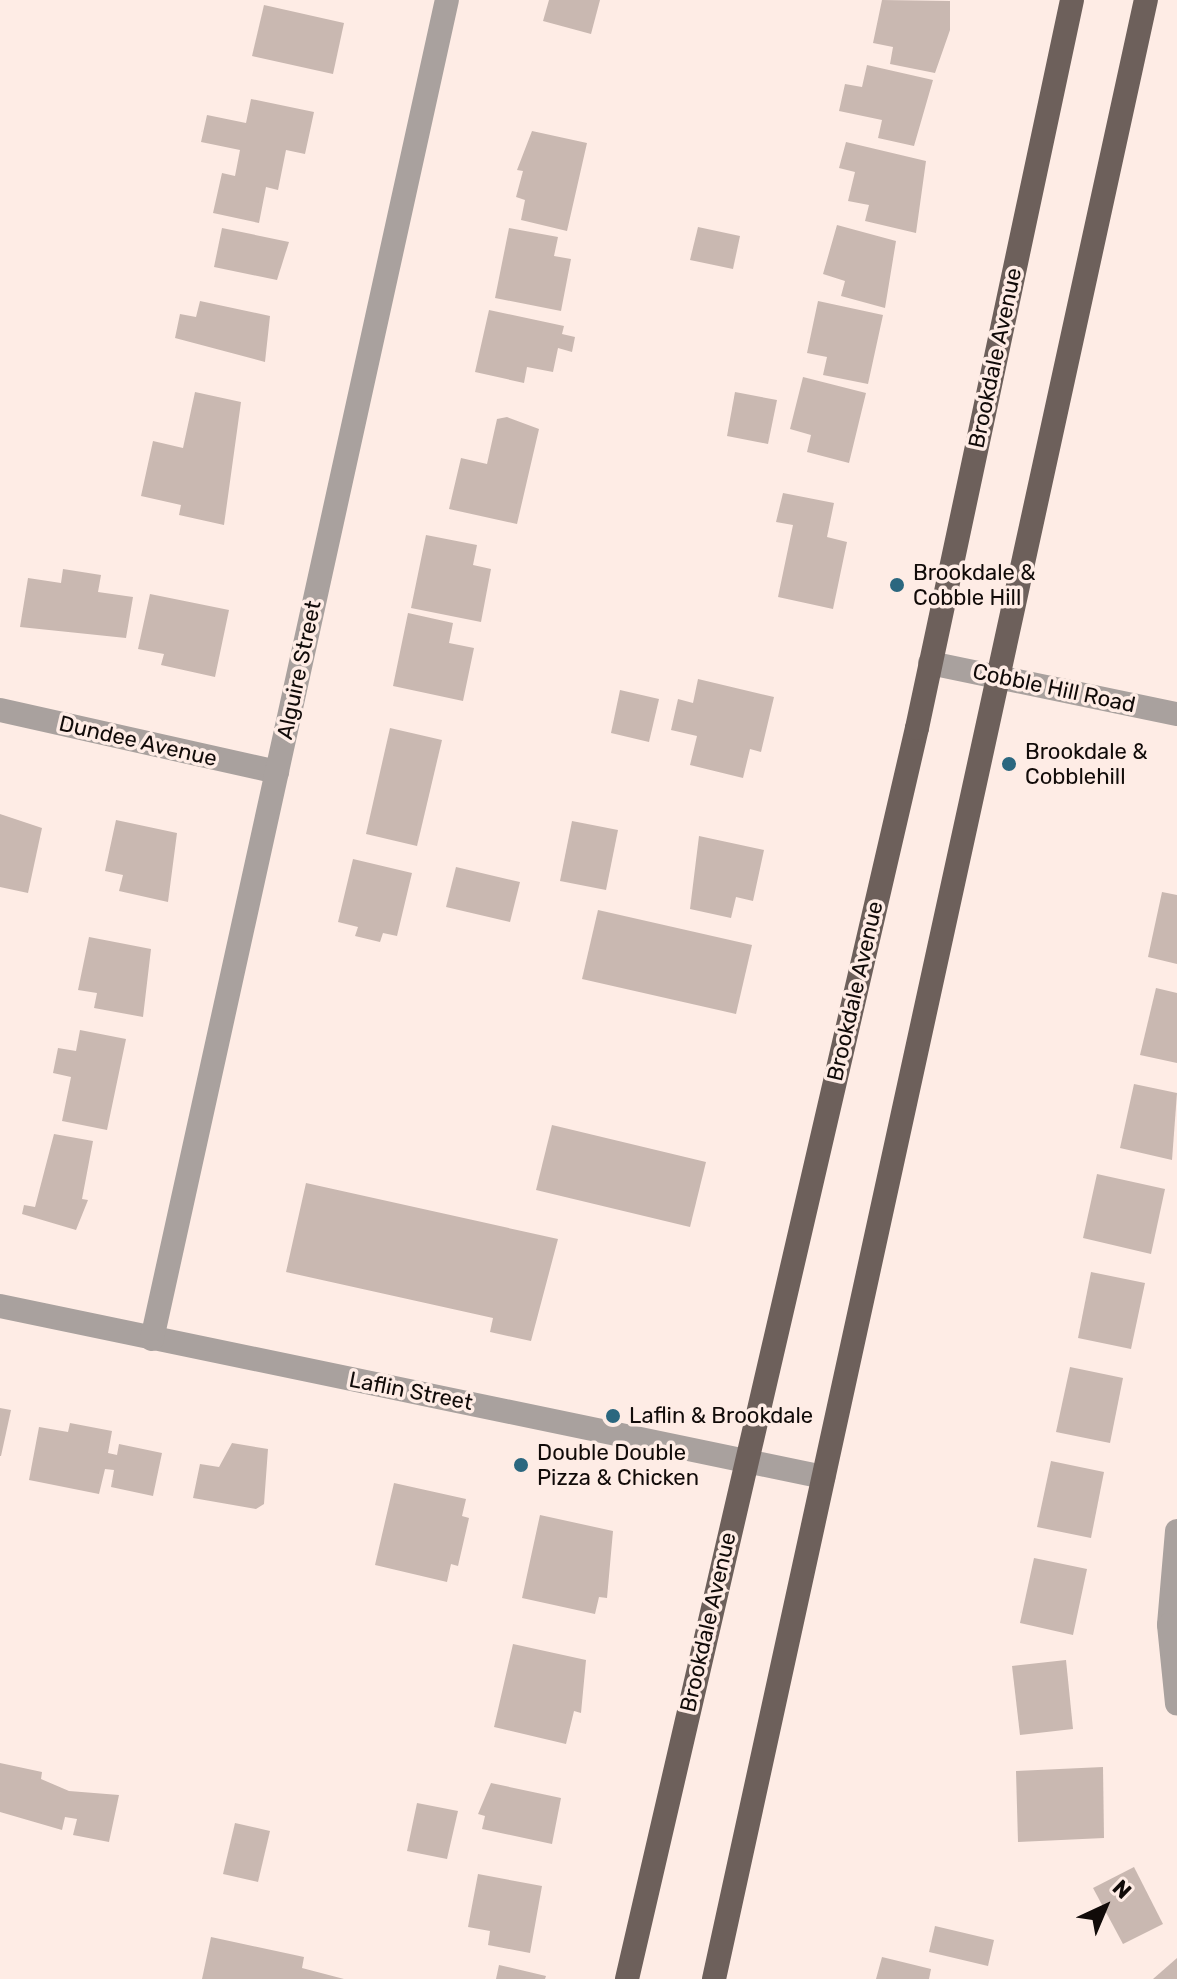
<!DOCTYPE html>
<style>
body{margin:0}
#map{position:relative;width:1177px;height:1979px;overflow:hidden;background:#feece5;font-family:Rubik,sans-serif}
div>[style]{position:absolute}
.building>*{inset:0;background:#c9b8b1}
.minor>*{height:24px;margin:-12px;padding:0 12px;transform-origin:12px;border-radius:12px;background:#a9a19e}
.primary>*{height:24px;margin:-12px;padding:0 12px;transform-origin:12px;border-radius:12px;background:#6d605b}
.dots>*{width:22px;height:22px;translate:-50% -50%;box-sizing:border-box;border:4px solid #feece5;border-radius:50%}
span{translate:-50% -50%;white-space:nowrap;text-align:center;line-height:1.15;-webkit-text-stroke:7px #feece5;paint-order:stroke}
.street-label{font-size:22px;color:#110b09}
.poi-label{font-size:22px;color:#110b09}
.left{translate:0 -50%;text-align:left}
.north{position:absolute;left:1065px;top:1867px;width:80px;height:80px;-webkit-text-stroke:6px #feece5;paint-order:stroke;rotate:44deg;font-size:22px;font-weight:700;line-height:32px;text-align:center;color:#110b09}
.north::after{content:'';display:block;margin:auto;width:28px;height:36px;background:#110b09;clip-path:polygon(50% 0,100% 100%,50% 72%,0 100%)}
</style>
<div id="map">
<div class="building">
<div style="clip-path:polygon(549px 0,600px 0,591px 34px,543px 21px)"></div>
<div style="clip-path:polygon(882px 0,950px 1px,950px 30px,935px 73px,890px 64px,893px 47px,873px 43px)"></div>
<div style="clip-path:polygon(264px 5px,344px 23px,333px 74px,252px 56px)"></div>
<div style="clip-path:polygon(867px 65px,933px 80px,914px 146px,878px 138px,882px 120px,839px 111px,845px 84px,862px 87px)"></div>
<div style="clip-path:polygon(251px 99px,314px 112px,305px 154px,286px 150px,278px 190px,266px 187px,259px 223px,213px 213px,222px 173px,235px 176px,240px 150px,201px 142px,207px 115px,246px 123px)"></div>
<div style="clip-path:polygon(532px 131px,587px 143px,567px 231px,521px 220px,525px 200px,516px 197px,523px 171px,517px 170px)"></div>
<div style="clip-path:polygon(846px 142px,926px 161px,916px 233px,865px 221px,869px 205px,848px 201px,855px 172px,839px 168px)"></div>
<div style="clip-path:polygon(837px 225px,896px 241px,885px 308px,841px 296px,845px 281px,823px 274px)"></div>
<div style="clip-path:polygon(698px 227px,740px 236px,733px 269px,690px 260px)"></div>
<div style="clip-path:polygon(222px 228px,289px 242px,277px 280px,214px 267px)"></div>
<div style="clip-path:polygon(509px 228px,558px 237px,554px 256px,571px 259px,561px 311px,495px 298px)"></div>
<div style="clip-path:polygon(200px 301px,270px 316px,265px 362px,175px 338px,180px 314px,196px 317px)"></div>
<div style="clip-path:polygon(818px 301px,883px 315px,868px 384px,823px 375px,827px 357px,807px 353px)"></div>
<div style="clip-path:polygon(489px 310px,564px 326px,562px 334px,575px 337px,572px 352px,558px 348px,553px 372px,527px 367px,524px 383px,475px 372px)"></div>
<div style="clip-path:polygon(803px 377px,866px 393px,849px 463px,807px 452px,811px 435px,790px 429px)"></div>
<div style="clip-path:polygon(195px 392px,241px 402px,224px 525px,179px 515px,181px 505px,141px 496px,153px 441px,183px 448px)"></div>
<div style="clip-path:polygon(735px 392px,777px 400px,768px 444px,727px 436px)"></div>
<div style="clip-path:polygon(507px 417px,539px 429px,517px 524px,449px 509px,461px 458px,487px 464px,497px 419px)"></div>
<div style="clip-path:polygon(783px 493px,834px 503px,827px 537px,847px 542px,833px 609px,778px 597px,793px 525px,776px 522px)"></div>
<div style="clip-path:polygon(426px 535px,477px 545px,473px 565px,491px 569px,481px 622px,411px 608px)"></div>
<div style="clip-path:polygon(63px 569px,101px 575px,98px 592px,133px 597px,126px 638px,20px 627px,28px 578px,61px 583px)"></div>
<div style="clip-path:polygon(150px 594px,229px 610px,215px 677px,161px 665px,164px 654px,138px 649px)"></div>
<div style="clip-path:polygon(408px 613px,453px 623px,449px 643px,474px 648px,463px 701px,393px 686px)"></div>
<div style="clip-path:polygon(698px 679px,774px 697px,761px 752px,750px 749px,743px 778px,690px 765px,697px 736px,671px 730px,678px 699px,693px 703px)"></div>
<div style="clip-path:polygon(620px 690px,659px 699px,649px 742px,611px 733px)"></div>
<div style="clip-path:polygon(390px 728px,442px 740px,417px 846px,366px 834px)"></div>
<div style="clip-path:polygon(0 814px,42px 828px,28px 893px,0 887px)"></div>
<div style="clip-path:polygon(116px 820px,177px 833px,168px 902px,119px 891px,123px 875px,105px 871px)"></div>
<div style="clip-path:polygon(572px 821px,618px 830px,606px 890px,560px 881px)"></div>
<div style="clip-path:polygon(699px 836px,764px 850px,753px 901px,736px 897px,731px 918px,690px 909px)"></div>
<div style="clip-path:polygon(353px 859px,412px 873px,397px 936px,383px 933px,380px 942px,355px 936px,358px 927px,338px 922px)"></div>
<div style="clip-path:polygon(456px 867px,520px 882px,510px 922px,446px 907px)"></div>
<div style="clip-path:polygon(1162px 892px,1177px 895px,1177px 964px,1148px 957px)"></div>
<div style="clip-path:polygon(598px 910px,752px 945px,736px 1014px,582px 979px)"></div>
<div style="clip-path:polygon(89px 937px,151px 949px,143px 1017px,94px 1008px,97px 993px,78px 990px)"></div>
<div style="clip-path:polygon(1156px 988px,1177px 993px,1177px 1063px,1140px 1055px)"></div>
<div style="clip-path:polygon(80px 1030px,126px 1039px,107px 1130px,62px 1121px,71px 1077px,53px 1073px,58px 1048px,76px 1051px)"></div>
<div style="clip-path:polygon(1134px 1084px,1177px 1093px,1172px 1160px,1120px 1148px)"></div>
<div style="clip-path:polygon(552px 1125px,706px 1162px,690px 1227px,536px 1190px)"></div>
<div style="clip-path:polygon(54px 1134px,93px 1141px,82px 1199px,88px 1200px,76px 1230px,22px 1214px,24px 1205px,35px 1207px)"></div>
<div style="clip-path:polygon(1097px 1174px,1165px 1189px,1151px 1254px,1083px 1238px)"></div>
<div style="clip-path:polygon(306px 1183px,558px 1239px,531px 1341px,490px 1332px,493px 1318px,286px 1272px)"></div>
<div style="clip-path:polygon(1091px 1272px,1145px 1283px,1131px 1349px,1078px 1338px)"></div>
<div style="clip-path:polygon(1070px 1367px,1123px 1378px,1110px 1443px,1056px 1432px)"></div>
<div style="clip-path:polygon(0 1408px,11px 1410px,1px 1456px,0 1456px)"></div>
<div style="clip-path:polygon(70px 1423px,112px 1431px,108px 1453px,117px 1455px,119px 1444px,162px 1453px,153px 1496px,111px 1487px,114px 1470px,105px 1469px,99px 1494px,29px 1480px,39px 1427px,68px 1432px)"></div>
<div style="clip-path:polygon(232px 1443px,268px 1449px,264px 1504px,256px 1509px,193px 1498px,200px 1464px,219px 1467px)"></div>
<div style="clip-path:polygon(1051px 1461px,1104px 1472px,1091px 1538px,1037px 1527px)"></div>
<div style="clip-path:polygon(394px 1483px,466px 1499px,462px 1516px,469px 1518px,458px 1566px,451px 1564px,447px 1582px,375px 1565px)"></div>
<div style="clip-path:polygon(540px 1515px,613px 1531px,607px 1598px,599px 1597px,595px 1614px,522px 1598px)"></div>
<div style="clip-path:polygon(1034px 1558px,1087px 1569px,1073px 1635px,1020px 1623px)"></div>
<div style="clip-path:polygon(513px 1644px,586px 1660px,581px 1713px,574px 1711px,566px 1744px,494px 1727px)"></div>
<div style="clip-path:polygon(1066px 1660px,1073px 1729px,1020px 1735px,1012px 1666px)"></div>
<div style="clip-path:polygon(0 1763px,42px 1772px,41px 1779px,69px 1791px,119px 1795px,109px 1842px,73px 1835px,77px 1819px,65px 1817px,62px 1830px,0 1812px)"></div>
<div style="clip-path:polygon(1103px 1767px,1104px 1838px,1018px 1842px,1016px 1771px)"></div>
<div style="clip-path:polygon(491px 1783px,561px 1798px,552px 1844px,482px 1829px,485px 1816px,478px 1814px)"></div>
<div style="clip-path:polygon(417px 1803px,458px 1811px,447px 1859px,407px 1851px)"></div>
<div style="clip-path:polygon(235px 1823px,270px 1831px,258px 1882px,223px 1874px)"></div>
<div style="clip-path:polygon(1134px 1867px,1163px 1924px,1123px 1944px,1093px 1888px)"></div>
<div style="clip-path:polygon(478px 1874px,542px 1886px,530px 1953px,488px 1945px,490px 1931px,468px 1927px)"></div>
<div style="clip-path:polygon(935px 1926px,994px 1940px,988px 1966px,929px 1952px)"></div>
<div style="clip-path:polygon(211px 1937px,304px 1957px,302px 1968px,344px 1979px,202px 1979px)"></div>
<div style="clip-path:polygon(882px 1957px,931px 1969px,929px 1979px,876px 1979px)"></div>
<div style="clip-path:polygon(1177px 1958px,1177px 1979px,1153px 1979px)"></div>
<div style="clip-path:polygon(499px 1965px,546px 1976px,545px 1979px,496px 1979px)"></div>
</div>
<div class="minor">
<div style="left:930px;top:663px;width:252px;rotate:11.7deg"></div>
<div style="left:0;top:710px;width:284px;rotate:12.6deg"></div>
<div style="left:0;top:1306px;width:841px;rotate:11.74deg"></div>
<div style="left:152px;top:1339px;width:1371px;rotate:-77.58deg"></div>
<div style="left:1177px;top:1531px;width:94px;rotate:94.9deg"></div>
<div style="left:1169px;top:1625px;width:79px;rotate:84.2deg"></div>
</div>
<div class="primary">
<div style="left:627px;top:1979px;width:1284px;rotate:-76.95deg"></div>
<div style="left:917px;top:728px;width:744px;rotate:-77.98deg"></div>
<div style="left:714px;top:1979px;width:2026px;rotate:-77.69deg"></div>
</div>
<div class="dots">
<div style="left:897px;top:585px;background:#2b677f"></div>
<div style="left:1009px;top:764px;background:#2b677f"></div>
<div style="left:613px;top:1416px;background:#2b677f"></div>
<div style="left:521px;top:1465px;background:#2b677f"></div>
</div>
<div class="street-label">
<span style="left:995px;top:358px;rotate:-78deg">Brookdale Avenue</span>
<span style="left:299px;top:670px;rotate:-78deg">Alguire Street</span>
<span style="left:1054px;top:688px;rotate:12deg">Cobble Hill Road</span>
<span style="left:138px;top:741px;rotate:13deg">Dundee Avenue</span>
<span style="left:855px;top:991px;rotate:-77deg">Brookdale Avenue</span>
<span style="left:411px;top:1391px;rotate:11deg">Laflin Street</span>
<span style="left:708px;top:1622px;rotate:-77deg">Brookdale Avenue</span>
</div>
<div class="poi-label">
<span class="left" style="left:913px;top:585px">Brookdale &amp;<br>Cobble Hill</span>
<span class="left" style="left:1025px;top:764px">Brookdale &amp;<br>Cobblehill</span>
<span class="left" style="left:629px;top:1416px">Laflin &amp; Brookdale</span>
<span class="left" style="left:537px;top:1465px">Double Double<br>Pizza &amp; Chicken</span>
</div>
<div class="north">N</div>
</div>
